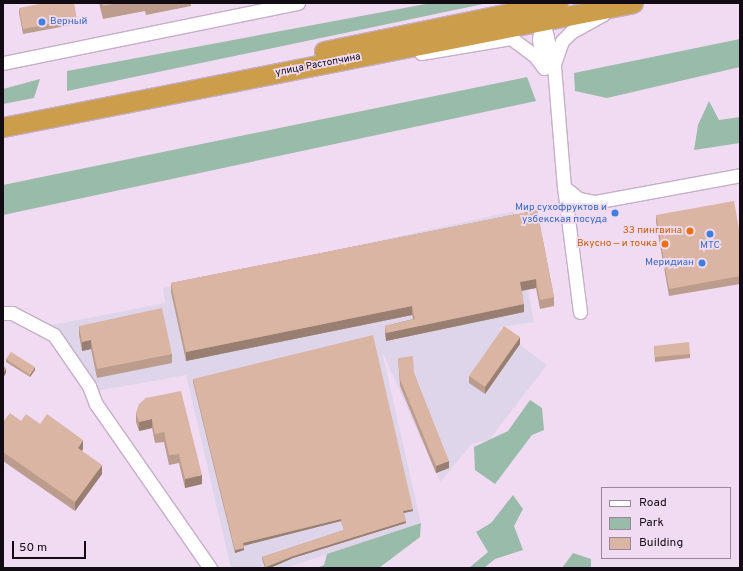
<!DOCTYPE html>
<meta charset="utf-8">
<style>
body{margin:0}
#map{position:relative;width:743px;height:571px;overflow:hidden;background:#f1dbf3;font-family:Overpass,sans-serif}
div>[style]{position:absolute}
.industrial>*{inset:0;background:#dfd5ea}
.green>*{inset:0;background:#99bba9}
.roads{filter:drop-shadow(1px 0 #c4afc6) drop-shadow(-1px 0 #c4afc6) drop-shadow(0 1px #c4afc6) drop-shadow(0 -1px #c4afc6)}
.minor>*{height:13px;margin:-6.5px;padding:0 6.5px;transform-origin:6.5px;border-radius:6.5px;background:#fff}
.highway>*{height:19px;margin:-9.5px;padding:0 9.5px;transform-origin:9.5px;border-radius:9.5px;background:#cc9d4b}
.wall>*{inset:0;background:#bc9c8c}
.shaded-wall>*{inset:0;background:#997f72}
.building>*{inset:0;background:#dbb5a3}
.dots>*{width:11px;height:11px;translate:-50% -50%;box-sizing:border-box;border:2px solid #f1dbf3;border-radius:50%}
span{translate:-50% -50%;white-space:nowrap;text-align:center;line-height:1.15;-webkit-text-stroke:3.5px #f1dbf3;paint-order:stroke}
.shop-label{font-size:10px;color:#366cbe}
.left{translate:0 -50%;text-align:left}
.right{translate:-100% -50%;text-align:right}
.street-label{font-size:10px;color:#120b13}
.food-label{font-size:10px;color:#c56008}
.frame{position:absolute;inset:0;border:4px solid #120b13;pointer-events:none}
.legend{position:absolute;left:601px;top:487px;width:130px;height:72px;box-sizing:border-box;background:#f1dbf3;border:1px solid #988899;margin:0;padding:5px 7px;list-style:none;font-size:12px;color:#120b13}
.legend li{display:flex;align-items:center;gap:8px;height:20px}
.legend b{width:20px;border:1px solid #988899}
.scale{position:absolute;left:12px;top:541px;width:74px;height:18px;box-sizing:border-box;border:2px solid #120b13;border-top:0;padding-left:5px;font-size:12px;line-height:14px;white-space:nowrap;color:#120b13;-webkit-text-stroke:3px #f1dbf3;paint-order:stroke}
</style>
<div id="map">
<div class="industrial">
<div style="clip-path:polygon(514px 211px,534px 322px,498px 328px,547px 365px,489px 440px,472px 444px,440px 482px,382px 351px,421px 523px,286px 568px,231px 568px,186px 375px,97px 391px,52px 325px,165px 303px,163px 288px)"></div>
</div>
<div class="green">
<div style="clip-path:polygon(431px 3px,488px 3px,67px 91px,67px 71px)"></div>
<div style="clip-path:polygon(740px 39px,740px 67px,607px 98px,575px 91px,574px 73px)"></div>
<div style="clip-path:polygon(527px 77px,536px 101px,3px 215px,3px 185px)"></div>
<div style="clip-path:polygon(40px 79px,34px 98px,3px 104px,3px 89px)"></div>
<div style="clip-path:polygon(709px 101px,719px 120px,740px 117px,740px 143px,694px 150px,698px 125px)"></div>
<div style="clip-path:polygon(530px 400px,542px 408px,544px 430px,532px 435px,495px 484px,475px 470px,474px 447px,508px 431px)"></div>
<div style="clip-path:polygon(513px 495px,523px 509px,514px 526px,523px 550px,495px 559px,484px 568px,469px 568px,488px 552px,476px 532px,491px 523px)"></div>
<div style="clip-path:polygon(421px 523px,420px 537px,379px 568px,317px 568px,324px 565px,327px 554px)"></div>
<div style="clip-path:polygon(573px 553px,591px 559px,591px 568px,562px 568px)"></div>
</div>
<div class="roads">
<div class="minor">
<div style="left:534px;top:17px;width:16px;rotate:47deg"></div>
<div style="left:545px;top:29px;width:38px;rotate:76deg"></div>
<div style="left:554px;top:66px;width:121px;rotate:85.3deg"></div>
<div style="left:564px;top:187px;width:126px;rotate:82.7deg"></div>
<div style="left:542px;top:22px;width:17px;rotate:100deg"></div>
<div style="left:539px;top:39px;width:27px;rotate:82deg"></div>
<div style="left:421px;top:53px;width:91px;rotate:-9.5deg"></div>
<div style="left:511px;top:38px;width:30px;rotate:37deg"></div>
<div style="left:535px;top:56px;width:15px;rotate:53deg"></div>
<div style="left:3px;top:63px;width:301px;rotate:-11.5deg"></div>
<div style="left:554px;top:64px;width:24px;rotate:-71deg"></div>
<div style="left:562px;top:41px;width:13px;rotate:-45deg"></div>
<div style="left:571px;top:32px;width:37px;rotate:-29deg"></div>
<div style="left:564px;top:187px;width:19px;rotate:39deg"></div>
<div style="left:579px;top:199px;width:16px;rotate:11deg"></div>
<div style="left:595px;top:202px;width:147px;rotate:-10.5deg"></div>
<div style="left:3px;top:313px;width:9px"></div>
<div style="left:12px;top:313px;width:47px;rotate:27.6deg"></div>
<div style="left:54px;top:335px;width:62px;rotate:55.5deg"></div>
<div style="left:89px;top:386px;width:19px;rotate:69deg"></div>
<div style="left:96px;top:404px;width:200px;rotate:55.2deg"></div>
</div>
<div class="highway">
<div style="left:324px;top:51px;width:239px;rotate:-11.6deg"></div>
<div style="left:3px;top:127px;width:642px;rotate:-11.13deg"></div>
</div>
</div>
<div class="wall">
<div style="clip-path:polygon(99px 3px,191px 3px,191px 6px,146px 15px,145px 11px,103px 19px)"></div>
<div style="clip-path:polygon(19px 8px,77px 19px,77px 24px,23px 34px,19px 13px)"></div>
<div style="clip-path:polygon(537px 210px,554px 297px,554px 306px,540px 309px,536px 288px,522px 291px,524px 312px,386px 341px,385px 335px,385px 326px,413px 319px,412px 315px,186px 361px,171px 292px,171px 283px)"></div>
<div style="clip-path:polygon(656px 215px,740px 235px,740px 284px,669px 296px,656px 222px)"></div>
<div style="clip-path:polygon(79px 326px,172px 354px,172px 363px,97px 378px,91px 349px,82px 351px,79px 335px)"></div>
<div style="clip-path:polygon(520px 344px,485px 394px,469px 383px,469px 376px)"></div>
<div style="clip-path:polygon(654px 346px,690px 354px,690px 358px,655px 362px)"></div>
<div style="clip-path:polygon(398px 358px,414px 373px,449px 468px,436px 473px,400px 386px)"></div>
<div style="clip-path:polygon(6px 359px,35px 370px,30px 377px,6px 362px)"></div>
<div style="clip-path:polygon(193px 379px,413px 511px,404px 513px,406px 523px,293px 558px,270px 568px,265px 568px,262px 559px,262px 557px,344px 530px,341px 521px,244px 545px,244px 550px,235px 553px,193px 382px)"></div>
<div style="clip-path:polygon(146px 398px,202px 484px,185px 488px,179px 463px,169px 465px,164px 442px,155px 443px,152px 428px,139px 431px,136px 422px,136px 413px)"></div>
<div style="clip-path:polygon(21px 421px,40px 424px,83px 449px,82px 451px,102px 474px,75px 511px,3px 461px,3px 422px)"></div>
</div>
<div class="shaded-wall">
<div style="clip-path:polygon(536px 279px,536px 288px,520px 291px,520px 282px)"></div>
<div style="clip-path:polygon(524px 304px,524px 312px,386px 341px,386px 333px)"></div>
<div style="clip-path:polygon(412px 306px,412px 315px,186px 361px,186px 352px)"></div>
<div style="clip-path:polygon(520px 337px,520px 344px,485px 394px,485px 387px)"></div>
<div style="clip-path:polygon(91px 340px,91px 349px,82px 351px,82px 342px)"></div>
<div style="clip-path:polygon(35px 367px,35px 370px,30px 377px,30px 375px)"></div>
<div style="clip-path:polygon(6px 368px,6px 373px,3px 378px,3px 373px)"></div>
<div style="clip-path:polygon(152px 419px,152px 428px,139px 431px,139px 422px)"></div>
<div style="clip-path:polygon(83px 440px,83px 449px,78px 457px,78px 448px)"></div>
<div style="clip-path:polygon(449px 461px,449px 468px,436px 473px,436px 466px)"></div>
<div style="clip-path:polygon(102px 465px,102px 474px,75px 511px,75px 502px)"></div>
<div style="clip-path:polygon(202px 475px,202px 484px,185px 488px,185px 479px)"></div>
<div style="clip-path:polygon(413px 509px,413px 511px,403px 513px,403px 511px)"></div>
<div style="clip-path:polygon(341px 519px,341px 521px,243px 546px,243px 543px)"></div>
<div style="clip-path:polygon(406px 521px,406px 523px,293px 558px,270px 568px,266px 568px,266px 567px,293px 556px)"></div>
<div style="clip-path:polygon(244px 548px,244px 550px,235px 553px,235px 550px)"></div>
</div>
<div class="building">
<div style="clip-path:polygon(45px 3px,74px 3px,77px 19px,23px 29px,19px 8px)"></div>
<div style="clip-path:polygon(102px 3px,118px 3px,103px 6px)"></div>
<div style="clip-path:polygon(734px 201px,740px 235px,740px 276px,669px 289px,656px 215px)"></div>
<div style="clip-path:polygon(537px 210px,554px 297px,540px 300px,536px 279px,520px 282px,524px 304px,386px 333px,385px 326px,415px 319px,412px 306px,186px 352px,171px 283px)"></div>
<div style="clip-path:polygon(162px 308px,172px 354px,97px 369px,91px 340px,82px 342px,79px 326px)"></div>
<div style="clip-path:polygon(504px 326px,520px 337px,485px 387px,469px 376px)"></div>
<div style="clip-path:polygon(373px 335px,413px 509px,403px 511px,406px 521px,293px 556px,266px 567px,262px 557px,344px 530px,341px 519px,243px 543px,244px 548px,235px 550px,193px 379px)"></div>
<div style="clip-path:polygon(689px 342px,690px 354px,655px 357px,654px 346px)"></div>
<div style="clip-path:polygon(11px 352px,35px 367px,30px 375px,6px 359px)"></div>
<div style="clip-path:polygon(413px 356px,414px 373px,449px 461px,436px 466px,400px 379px,398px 358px)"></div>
<div style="clip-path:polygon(3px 366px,6px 368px,3px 373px)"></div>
<div style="clip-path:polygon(181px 391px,202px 475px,185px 479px,179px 454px,169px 455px,164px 432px,155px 434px,152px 419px,139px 422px,136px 413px,139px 404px,146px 398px)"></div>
<div style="clip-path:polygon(10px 413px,21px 421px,26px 414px,40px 424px,47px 414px,83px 440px,78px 448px,102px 465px,75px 502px,3px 452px,3px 422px)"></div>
</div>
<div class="dots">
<div style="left:42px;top:22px;background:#3f7fe0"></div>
<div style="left:615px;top:213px;background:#3f7fe0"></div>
<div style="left:690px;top:231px;background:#e8710a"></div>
<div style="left:710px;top:234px;background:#3f7fe0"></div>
<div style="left:665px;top:244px;background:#e8710a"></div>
<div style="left:702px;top:263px;background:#3f7fe0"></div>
</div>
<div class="shop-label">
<span class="left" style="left:50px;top:22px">Верный</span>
<span class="right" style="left:607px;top:213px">Мир сухофруктов и<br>узбекская посуда</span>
<span style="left:710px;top:246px">МТС</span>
<span class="right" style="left:694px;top:263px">Меридиан</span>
</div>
<div class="street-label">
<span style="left:318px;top:65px;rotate:-11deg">улица Растопчина</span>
</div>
<div class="food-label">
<span class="right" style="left:682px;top:231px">33 пингвина</span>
<span class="right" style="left:657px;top:244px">Вкусно — и точка</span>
</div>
<div class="frame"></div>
<ul class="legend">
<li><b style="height:5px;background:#fff"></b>Road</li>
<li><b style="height:11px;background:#99bba9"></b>Park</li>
<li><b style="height:11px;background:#dbb5a3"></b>Building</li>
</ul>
<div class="scale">50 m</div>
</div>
